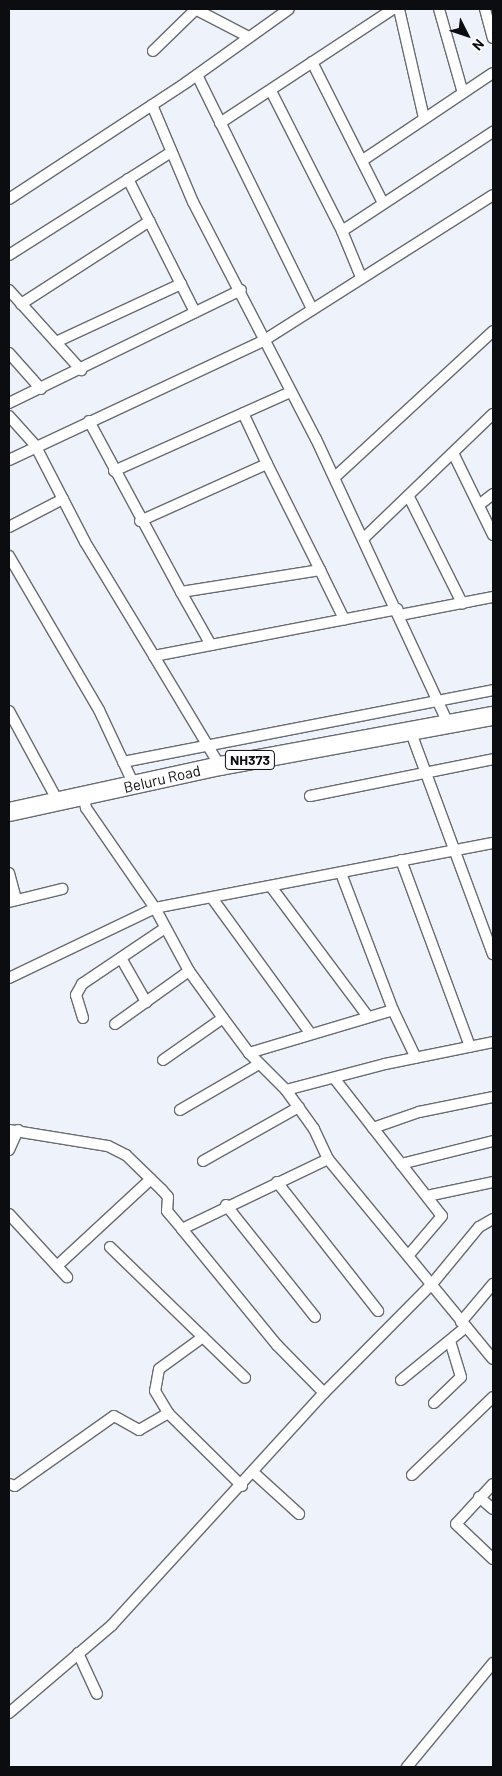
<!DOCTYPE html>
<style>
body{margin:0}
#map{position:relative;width:502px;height:1776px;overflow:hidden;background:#eef2fa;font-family:Barlow,sans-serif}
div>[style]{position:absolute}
.roads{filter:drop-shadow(1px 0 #686b72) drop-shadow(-1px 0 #686b72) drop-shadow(0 1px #686b72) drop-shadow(0 -1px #686b72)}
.minor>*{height:10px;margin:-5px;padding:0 5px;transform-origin:5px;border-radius:5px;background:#fff}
.trunk>*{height:18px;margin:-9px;padding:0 9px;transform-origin:9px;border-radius:9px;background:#fff}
span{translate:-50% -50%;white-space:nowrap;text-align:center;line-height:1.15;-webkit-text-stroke:4.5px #fff;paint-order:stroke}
.shield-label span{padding:1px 4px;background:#fff;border:1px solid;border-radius:4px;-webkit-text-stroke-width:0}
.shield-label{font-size:14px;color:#0c0d10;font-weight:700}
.street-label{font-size:15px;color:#0c0d10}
.frame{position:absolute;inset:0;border:10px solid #0c0d10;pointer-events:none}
.north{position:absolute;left:442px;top:10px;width:50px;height:50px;-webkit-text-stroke:4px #fff;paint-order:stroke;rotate:131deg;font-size:14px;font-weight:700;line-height:20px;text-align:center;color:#0c0d10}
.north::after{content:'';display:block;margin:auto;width:18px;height:22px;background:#0c0d10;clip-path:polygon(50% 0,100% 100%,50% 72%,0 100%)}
</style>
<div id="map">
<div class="roads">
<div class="minor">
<div style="left:195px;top:9px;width:61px;rotate:27.4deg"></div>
<div style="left:399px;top:9px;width:112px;rotate:77.1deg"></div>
<div style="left:439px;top:9px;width:87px;rotate:74.1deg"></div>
<div style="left:485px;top:9px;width:30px;rotate:75deg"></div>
<div style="left:153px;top:51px;width:60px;rotate:-44.3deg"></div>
<div style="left:312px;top:62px;width:156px;rotate:63.3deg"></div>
<div style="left:197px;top:75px;width:261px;rotate:63.8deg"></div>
<div style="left:271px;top:91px;width:157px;rotate:63.1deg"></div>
<div style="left:342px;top:231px;width:50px;rotate:67.6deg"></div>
<div style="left:152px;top:105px;width:105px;rotate:67.1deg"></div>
<div style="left:193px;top:202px;width:267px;rotate:62.6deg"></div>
<div style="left:316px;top:439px;width:313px;rotate:65.1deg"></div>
<div style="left:220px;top:123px;width:207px;rotate:-33.4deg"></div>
<div style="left:363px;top:160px;width:156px;rotate:-33.8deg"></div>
<div style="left:128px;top:179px;width:149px;rotate:63.3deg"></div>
<div style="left:9px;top:199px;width:213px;rotate:-33.3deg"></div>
<div style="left:187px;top:82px;width:125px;rotate:-35.6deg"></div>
<div style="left:342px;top:231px;width:181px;rotate:-33.3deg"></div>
<div style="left:9px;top:255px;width:192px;rotate:-32.4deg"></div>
<div style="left:9px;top:290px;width:108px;rotate:48deg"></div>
<div style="left:21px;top:304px;width:153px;rotate:-32.8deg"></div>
<div style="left:56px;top:342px;width:138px;rotate:-24.9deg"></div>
<div style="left:9px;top:353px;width:48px;rotate:48.4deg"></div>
<div style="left:9px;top:403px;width:258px;rotate:-26deg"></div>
<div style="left:9px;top:416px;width:39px;rotate:48deg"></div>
<div style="left:35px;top:445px;width:109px;rotate:62.7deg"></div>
<div style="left:85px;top:542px;width:133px;rotate:58.8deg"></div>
<div style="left:89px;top:421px;width:194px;rotate:61.7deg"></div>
<div style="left:181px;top:592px;width:141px;rotate:-9deg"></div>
<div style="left:320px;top:570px;width:55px;rotate:63.9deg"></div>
<div style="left:454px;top:455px;width:89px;rotate:64deg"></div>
<div style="left:9px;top:460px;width:280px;rotate:-25.1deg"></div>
<div style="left:263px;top:341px;width:272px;rotate:-32.4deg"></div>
<div style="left:267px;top:464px;width:119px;rotate:63.4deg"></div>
<div style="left:114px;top:471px;width:194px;rotate:-24.1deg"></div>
<div style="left:335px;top:477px;width:215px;rotate:-42.7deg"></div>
<div style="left:409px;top:497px;width:119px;rotate:63.4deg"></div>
<div style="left:479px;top:505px;width:18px;rotate:-38deg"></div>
<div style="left:140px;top:521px;width:139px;rotate:-24.2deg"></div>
<div style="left:267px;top:464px;width:56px;rotate:-115.2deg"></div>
<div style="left:9px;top:527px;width:61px;rotate:-27.4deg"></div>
<div style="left:364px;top:538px;width:179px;rotate:-43.9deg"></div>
<div style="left:9px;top:556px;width:178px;rotate:59.7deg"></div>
<div style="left:99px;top:710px;width:83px;rotate:65deg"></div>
<div style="left:181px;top:592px;width:61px;rotate:60.5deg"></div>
<div style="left:400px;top:615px;width:95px;rotate:-11deg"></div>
<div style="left:9px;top:711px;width:105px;rotate:61.5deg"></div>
<div style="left:410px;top:730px;width:239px;rotate:69.7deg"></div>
<div style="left:123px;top:762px;width:377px;rotate:-11deg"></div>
<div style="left:220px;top:766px;width:128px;rotate:-121deg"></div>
<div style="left:154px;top:656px;width:248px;rotate:-10.9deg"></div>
<div style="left:310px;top:796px;width:187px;rotate:-11.4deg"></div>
<div style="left:84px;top:797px;width:11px;rotate:80deg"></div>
<div style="left:86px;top:808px;width:121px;rotate:55.4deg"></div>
<div style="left:155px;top:908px;width:72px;rotate:61.6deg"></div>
<div style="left:189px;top:971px;width:58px;rotate:54.1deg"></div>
<div style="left:223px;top:1018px;width:44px;rotate:53.4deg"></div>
<div style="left:249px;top:1053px;width:52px;rotate:45deg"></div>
<div style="left:286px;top:1090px;width:48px;rotate:54.3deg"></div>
<div style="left:314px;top:1129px;width:33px;rotate:65deg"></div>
<div style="left:328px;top:1159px;width:259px;rotate:50.5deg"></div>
<div style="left:401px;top:860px;width:199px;rotate:69.7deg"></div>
<div style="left:9px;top:873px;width:28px;rotate:75deg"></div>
<div style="left:272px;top:888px;width:161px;rotate:53.3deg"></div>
<div style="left:212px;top:898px;width:167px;rotate:54deg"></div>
<div style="left:9px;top:902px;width:55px;rotate:-13.8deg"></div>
<div style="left:121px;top:958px;width:51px;rotate:60.4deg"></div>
<div style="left:9px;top:978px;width:162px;rotate:-25.6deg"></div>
<div style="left:155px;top:908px;width:344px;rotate:-10.9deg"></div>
<div style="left:393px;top:1010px;width:53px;rotate:64.4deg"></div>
<div style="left:83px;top:1018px;width:24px;rotate:-107deg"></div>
<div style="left:76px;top:995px;width:13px;rotate:-61deg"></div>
<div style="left:82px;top:984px;width:100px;rotate:-34deg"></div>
<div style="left:115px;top:1024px;width:91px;rotate:-35.6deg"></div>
<div style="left:249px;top:1053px;width:150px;rotate:-16.6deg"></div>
<div style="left:393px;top:1010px;width:147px;rotate:-110.8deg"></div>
<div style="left:163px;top:1060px;width:73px;rotate:-35deg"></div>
<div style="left:334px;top:1078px;width:175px;rotate:52deg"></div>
<div style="left:442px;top:1216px;width:52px;rotate:130.4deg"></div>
<div style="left:286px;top:1090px;width:102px;rotate:-14.7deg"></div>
<div style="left:385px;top:1064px;width:110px;rotate:-11.5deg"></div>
<div style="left:180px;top:1110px;width:91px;rotate:-30.2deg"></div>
<div style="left:373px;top:1128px;width:49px;rotate:-19.2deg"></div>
<div style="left:419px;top:1112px;width:76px;rotate:-11.5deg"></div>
<div style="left:9px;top:1130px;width:100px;rotate:9.2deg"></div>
<div style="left:108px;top:1146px;width:20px;rotate:27deg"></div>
<div style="left:126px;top:1155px;width:50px;rotate:44.2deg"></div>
<div style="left:162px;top:1190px;width:9px;rotate:49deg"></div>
<div style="left:168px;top:1197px;width:14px;rotate:94deg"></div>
<div style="left:167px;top:1211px;width:23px;rotate:50deg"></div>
<div style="left:182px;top:1229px;width:150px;rotate:50.7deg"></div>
<div style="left:277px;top:1345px;width:67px;rotate:45.6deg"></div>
<div style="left:9px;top:1150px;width:22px;rotate:-66deg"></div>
<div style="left:203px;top:1161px;width:110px;rotate:-29.4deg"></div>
<div style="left:401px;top:1164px;width:95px;rotate:-14deg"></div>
<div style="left:277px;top:1182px;width:164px;rotate:51.9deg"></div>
<div style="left:427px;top:1196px;width:67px;rotate:-12deg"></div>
<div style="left:226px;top:1205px;width:143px;rotate:51.5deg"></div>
<div style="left:9px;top:1214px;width:86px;rotate:47.4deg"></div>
<div style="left:182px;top:1229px;width:162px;rotate:-25.6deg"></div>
<div style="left:110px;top:1247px;width:188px;rotate:44.1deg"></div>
<div style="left:57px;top:1266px;width:128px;rotate:-42.8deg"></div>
<div style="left:461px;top:1322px;width:50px;rotate:-49.9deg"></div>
<div style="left:203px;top:1337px;width:54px;rotate:144deg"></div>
<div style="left:159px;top:1369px;width:22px;rotate:100deg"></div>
<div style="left:155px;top:1391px;width:26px;rotate:59deg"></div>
<div style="left:168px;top:1413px;width:104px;rotate:44.6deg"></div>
<div style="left:401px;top:1380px;width:84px;rotate:-39.2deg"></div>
<div style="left:434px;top:1403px;width:37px;rotate:-44deg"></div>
<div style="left:461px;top:1377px;width:37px;rotate:-107deg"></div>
<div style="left:254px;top:1473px;width:61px;rotate:42.3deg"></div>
<div style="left:412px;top:1475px;width:112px;rotate:-43.9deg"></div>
<div style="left:9px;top:1484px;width:6px;rotate:18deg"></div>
<div style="left:15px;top:1486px;width:121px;rotate:-35.3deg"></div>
<div style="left:114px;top:1416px;width:29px;rotate:29deg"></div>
<div style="left:139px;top:1430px;width:34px;rotate:-30deg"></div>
<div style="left:493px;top:1484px;width:54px;rotate:132.8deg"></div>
<div style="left:456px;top:1524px;width:51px;rotate:43.4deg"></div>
<div style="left:479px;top:1497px;width:18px;rotate:41deg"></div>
<div style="left:78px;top:1653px;width:45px;rotate:65.1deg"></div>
<div style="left:9px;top:1713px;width:135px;rotate:-40.5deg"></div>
<div style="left:112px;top:1625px;width:314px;rotate:-47.6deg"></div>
<div style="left:324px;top:1393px;width:153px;rotate:-45.3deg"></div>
<div style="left:432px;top:1284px;width:74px;rotate:-50.5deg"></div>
<div style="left:479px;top:1227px;width:16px;rotate:-30deg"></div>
<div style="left:407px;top:1767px;width:135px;rotate:-50.4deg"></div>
</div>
<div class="trunk">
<div style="left:9px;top:812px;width:216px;rotate:-12.3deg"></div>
<div style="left:220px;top:766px;width:278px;rotate:-10.4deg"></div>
</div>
</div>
<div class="shield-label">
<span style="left:250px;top:760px">NH373</span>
</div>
<div class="street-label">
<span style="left:162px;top:779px;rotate:-13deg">Beluru Road</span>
</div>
<div class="frame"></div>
<div class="north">N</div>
</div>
